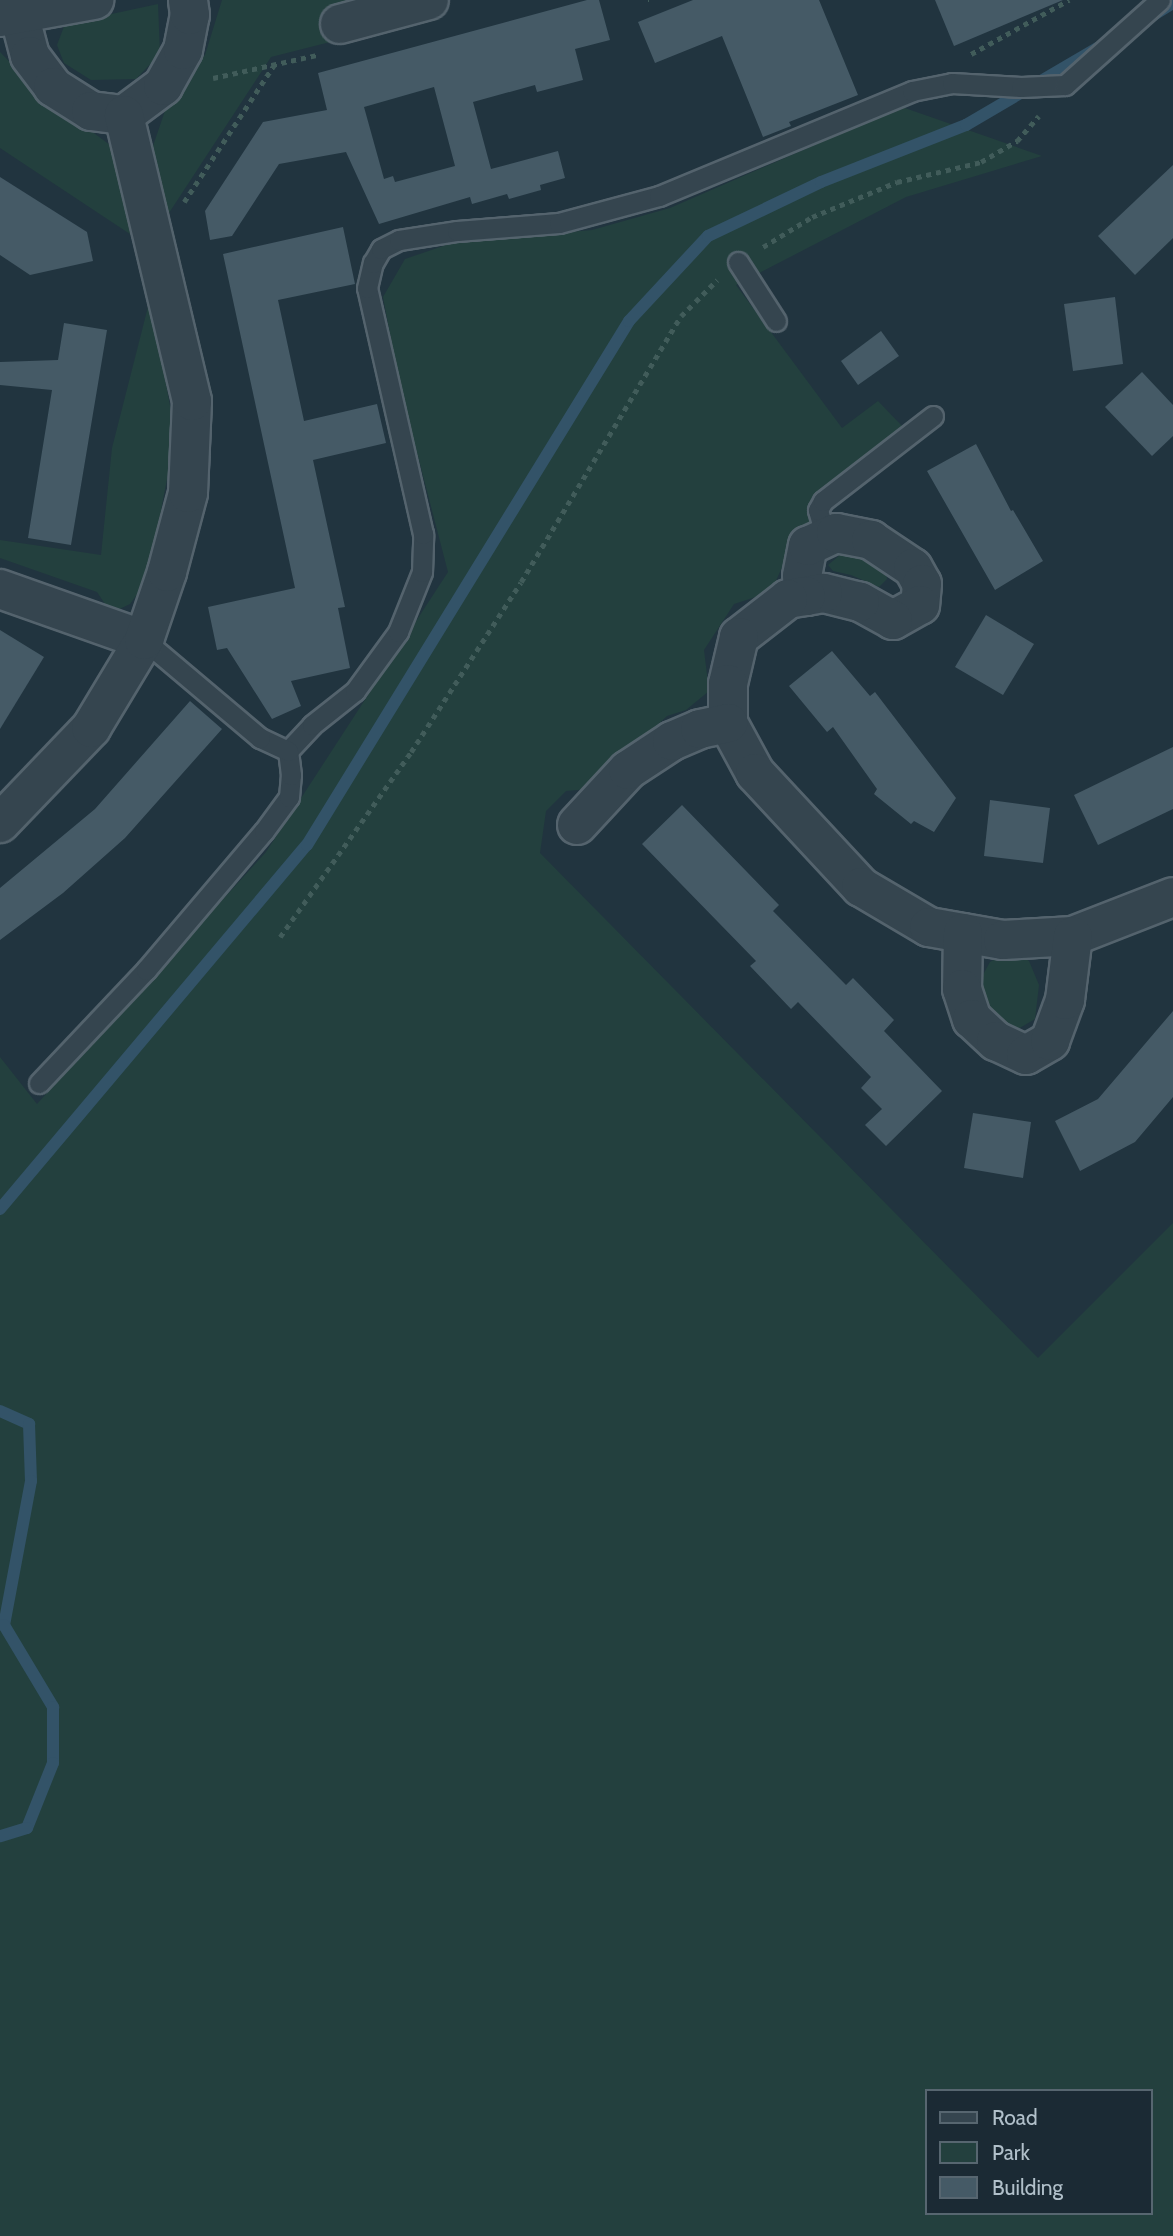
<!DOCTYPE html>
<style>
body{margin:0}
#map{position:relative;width:1173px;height:2236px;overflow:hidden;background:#21343f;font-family:Cabin,sans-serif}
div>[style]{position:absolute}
.green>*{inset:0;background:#23403e}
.stream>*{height:12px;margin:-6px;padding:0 6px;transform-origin:6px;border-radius:6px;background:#335368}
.building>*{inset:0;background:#455a66}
.path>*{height:4.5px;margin-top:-2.25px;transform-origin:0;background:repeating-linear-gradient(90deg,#415c5a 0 5px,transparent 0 10px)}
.roads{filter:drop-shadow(2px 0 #54636d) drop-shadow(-2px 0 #54636d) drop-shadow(0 2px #54636d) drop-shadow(0 -2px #54636d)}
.service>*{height:19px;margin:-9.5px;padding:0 9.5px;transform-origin:9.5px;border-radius:9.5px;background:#35454f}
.minor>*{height:38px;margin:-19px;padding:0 19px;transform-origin:19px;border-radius:19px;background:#35454f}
.tertiary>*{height:38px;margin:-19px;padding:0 19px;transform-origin:19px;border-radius:19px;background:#35454f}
span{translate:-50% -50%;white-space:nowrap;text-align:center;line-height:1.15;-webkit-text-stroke:6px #1b2a34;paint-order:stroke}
.legend{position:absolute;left:925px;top:2089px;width:228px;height:126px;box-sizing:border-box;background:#1b2a34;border:2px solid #576670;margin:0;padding:9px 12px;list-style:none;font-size:21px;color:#b1c0ca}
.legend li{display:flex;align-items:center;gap:14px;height:35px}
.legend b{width:35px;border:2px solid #576670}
</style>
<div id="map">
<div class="green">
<div style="clip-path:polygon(222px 0,348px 0,340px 13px,342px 39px,271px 57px,167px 216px,153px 146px,169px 99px,205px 55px)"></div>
<div style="clip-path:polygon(158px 4px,160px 54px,136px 79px,91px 80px,64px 63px,57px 45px,65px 24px)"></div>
<div style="clip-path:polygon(0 52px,41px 94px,110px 145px,126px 170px,133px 236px,0 148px)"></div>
<div style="clip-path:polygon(evenodd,902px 107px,1042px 156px,906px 197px,736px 285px,842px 428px,878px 401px,903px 427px,812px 498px,811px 528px,787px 556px,771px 592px,734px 604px,704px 650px,709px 691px,686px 710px,667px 716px,589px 789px,566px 791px,546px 811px,540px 853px,1038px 1358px,1173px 1223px,1173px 2236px,0 2236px,0 1057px,37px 1104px,266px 852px,448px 572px,400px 387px,383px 297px,405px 259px,455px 242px,592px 230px,670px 208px,902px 107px,926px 2091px,1150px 2091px,1150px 2213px,926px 2213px,926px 2091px)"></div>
<div style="clip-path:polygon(150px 299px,172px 416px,168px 474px,158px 526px,141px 589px,130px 604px,111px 613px,97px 592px,0 558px,0 540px,101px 555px,112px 448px)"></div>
<div style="clip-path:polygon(862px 554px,885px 566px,887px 579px,879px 587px,851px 575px,833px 571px,828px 565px,840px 555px)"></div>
<div style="clip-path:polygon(1006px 953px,1017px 954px,1029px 961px,1039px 985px,1035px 1019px,1018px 1029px,997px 1022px,980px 999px,979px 982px,990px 962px)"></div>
</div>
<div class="stream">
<div style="left:1152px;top:16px;width:25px;rotate:-32deg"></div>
<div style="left:0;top:1209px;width:476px;rotate:-49.9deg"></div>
<div style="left:307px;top:845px;width:615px;rotate:-58.43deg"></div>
<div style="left:629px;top:321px;width:116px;rotate:-47.1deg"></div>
<div style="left:708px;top:236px;width:125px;rotate:-25.5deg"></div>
<div style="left:821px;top:182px;width:156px;rotate:-21.5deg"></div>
<div style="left:966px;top:125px;width:152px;rotate:-30.4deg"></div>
<div style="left:0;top:1411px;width:32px;rotate:24deg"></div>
<div style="left:29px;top:1424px;width:57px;rotate:88deg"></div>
<div style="left:31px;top:1481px;width:147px;rotate:100.6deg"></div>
<div style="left:4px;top:1625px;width:96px;rotate:59.1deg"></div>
<div style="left:53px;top:1707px;width:56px;rotate:90deg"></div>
<div style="left:53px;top:1763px;width:70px;rotate:111.8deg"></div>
<div style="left:27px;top:1828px;width:28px;rotate:163deg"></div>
</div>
<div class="building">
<div style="clip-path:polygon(evenodd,587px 0,599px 0,610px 40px,575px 49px,583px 80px,537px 92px,535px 85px,473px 102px,491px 169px,558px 151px,565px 178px,540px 185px,541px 190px,509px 199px,507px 194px,472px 204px,470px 197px,379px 224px,346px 152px,279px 164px,232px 236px,210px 240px,205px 211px,263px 122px,327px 110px,318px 73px,587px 0,434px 87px,455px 166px,395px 182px,393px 176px,384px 179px,364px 107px,434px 87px)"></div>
<div style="clip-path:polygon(693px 0,819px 0,858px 95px,789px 122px,791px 126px,763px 137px,722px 36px,655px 63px,638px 22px)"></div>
<div style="clip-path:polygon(935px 0,1063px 0,954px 46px)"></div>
<div style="clip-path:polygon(1173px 165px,1173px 238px,1135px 275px,1098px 236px)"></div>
<div style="clip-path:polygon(0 177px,87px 232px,93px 261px,30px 275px,0 255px)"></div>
<div style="clip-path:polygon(343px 227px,355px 284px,278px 300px,304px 421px,377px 404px,386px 443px,313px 460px,345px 607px,338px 608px,350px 668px,291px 681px,301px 706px,272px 719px,227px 648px,217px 650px,208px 607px,295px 588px,223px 254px)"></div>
<div style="clip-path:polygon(1115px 297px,1123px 364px,1073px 371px,1064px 304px)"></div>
<div style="clip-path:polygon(64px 323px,107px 330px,71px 545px,28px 538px,52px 390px,0 385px,0 362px,58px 360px)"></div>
<div style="clip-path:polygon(881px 331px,899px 356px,858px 385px,841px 361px)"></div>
<div style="clip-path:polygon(1142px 372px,1173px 405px,1173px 436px,1152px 456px,1105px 407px)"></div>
<div style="clip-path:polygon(976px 444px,1011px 511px,1013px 510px,1043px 561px,995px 590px,927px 471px)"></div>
<div style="clip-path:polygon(986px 615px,1034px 644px,1003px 695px,955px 667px)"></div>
<div style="clip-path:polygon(0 630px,44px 657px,0 729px)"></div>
<div style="clip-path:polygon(832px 651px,870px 696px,875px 692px,956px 798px,934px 832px,914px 821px,911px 824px,874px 794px,877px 789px,833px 727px,827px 732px,789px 686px)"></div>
<div style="clip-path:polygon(190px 701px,222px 729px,125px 838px,63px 893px,0 940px,0 888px,95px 809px)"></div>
<div style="clip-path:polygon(1173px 747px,1173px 809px,1098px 845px,1074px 795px)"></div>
<div style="clip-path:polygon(990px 800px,1050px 808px,1043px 863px,984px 856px)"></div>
<div style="clip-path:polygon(682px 805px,779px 905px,773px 911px,846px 985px,853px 978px,894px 1020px,884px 1031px,942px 1091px,886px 1146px,865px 1125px,882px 1109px,861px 1088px,871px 1077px,798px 1002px,791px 1009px,750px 966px,756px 961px,642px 844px)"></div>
<div style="clip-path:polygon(1173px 1011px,1173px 1097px,1135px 1142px,1080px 1171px,1055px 1121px,1098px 1099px)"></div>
<div style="clip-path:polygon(973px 1113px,1031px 1122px,1023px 1178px,964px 1168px)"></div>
</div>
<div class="path">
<div style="left:648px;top:0;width:1px"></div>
<div style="left:971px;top:54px;width:112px;rotate:-28.9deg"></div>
<div style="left:213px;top:78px;width:107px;rotate:-12.5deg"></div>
<div style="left:184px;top:202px;width:164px;rotate:-56.7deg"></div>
<div style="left:763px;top:247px;width:57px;rotate:-31.5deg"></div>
<div style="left:812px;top:217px;width:92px;rotate:-22.4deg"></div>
<div style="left:897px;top:182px;width:86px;rotate:-13.4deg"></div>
<div style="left:981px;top:162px;width:42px;rotate:-30.3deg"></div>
<div style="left:1017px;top:141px;width:33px;rotate:-49deg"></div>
<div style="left:280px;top:937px;width:227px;rotate:-54.7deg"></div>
<div style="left:411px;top:752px;width:202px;rotate:-57.1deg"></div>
<div style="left:521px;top:582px;width:310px;rotate:-59deg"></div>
<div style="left:681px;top:316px;width:51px;rotate:-45deg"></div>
</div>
<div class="roads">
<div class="service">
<div style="left:738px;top:262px;width:70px;rotate:57.2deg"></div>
<div style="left:826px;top:538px;width:29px;rotate:-106deg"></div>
<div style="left:818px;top:510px;width:10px;rotate:-61deg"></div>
<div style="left:823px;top:501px;width:139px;rotate:-37.7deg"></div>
<div style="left:288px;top:751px;width:35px;rotate:-47deg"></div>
<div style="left:312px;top:725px;width:55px;rotate:-38.3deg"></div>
<div style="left:355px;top:691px;width:73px;rotate:-53.9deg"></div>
<div style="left:398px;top:632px;width:65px;rotate:-68.2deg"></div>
<div style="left:422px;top:572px;width:38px;rotate:-88deg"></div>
<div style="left:423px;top:534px;width:252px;rotate:-102.8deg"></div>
<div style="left:367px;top:288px;width:26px;rotate:-77deg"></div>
<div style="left:373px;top:263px;width:16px;rotate:-60deg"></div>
<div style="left:381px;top:249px;width:20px;rotate:-27deg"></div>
<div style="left:399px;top:240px;width:59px;rotate:-8.8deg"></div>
<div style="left:457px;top:231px;width:102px;rotate:-4.5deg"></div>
<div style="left:559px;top:223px;width:104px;rotate:-15.1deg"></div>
<div style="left:659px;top:196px;width:274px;rotate:-22.5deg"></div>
<div style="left:912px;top:91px;width:41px;rotate:-11.3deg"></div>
<div style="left:952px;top:83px;width:69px;rotate:3.3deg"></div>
<div style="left:1021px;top:87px;width:44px;rotate:-2.6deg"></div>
<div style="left:1065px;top:85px;width:127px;rotate:-41.8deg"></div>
<div style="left:39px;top:1083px;width:156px;rotate:-46.6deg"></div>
<div style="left:146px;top:970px;width:182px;rotate:-49.7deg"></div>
<div style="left:264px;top:831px;width:42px;rotate:-53.7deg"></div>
<div style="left:289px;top:797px;width:22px;rotate:-85deg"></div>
<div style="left:291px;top:775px;width:24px;rotate:-97deg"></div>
<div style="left:288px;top:751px;width:31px;rotate:-155deg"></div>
<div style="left:260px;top:738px;width:152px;rotate:-139.8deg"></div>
</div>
<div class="minor">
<div style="left:19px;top:14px;width:43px;rotate:75.3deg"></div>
<div style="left:30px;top:56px;width:39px;rotate:53deg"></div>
<div style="left:53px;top:87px;width:45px;rotate:32.3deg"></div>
<div style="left:91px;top:111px;width:33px;rotate:7deg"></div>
<div style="left:124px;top:115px;width:49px;rotate:-36.6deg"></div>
<div style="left:163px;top:86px;width:41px;rotate:-60.9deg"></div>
<div style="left:183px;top:50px;width:36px;rotate:-79deg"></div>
<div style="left:190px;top:15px;width:15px;rotate:-98deg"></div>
<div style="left:340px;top:24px;width:92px;rotate:-15.1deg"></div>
<div style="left:0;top:589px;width:153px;rotate:19.5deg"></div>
<div style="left:806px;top:596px;width:20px;rotate:-101deg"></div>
<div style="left:802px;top:576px;width:31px;rotate:-79deg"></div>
<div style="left:808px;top:546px;width:31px;rotate:-25deg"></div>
<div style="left:836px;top:533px;width:36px;rotate:11deg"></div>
<div style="left:871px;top:540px;width:50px;rotate:33.7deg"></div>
<div style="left:913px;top:568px;width:18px;rotate:61deg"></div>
<div style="left:922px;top:584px;width:21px;rotate:95deg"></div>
<div style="left:920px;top:605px;width:31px;rotate:151deg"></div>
<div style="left:893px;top:620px;width:38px;rotate:-151deg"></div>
<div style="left:860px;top:602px;width:38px;rotate:-166deg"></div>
<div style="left:823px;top:593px;width:17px;rotate:170deg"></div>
<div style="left:806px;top:596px;width:18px;rotate:171deg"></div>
<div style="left:788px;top:599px;width:62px;rotate:142.2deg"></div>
<div style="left:739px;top:637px;width:48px;rotate:103.2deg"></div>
<div style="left:728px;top:684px;width:39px;rotate:90deg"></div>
<div style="left:728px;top:723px;width:57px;rotate:61.6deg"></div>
<div style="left:755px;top:773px;width:156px;rotate:47.1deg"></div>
<div style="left:861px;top:887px;width:79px;rotate:30.5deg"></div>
<div style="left:929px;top:927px;width:75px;rotate:10deg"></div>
<div style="left:1003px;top:940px;width:70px;rotate:-3.3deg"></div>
<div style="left:1073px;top:936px;width:107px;rotate:-21.3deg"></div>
<div style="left:0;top:823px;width:132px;rotate:-46.2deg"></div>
<div style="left:91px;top:728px;width:103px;rotate:-58.9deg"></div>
<div style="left:144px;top:640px;width:72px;rotate:-71.3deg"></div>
<div style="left:167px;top:572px;width:82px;rotate:-75.1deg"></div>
<div style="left:188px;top:493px;width:92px;rotate:-87.5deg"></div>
<div style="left:192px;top:401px;width:294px;rotate:-103.4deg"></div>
<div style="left:577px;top:825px;width:75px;rotate:-47.2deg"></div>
<div style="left:628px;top:770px;width:53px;rotate:-33.4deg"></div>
<div style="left:672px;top:741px;width:30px;rotate:-23deg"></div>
<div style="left:700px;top:729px;width:29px;rotate:-12deg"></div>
<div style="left:963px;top:933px;width:56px;rotate:91deg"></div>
<div style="left:962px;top:989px;width:32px;rotate:72deg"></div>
<div style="left:972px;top:1019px;width:33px;rotate:43deg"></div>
<div style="left:996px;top:1041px;width:33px;rotate:25deg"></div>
<div style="left:1026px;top:1055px;width:28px;rotate:-30deg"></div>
<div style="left:1050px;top:1041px;width:44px;rotate:-69.9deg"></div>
<div style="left:1065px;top:1000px;width:64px;rotate:-82.9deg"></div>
</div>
<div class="tertiary">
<div style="left:0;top:17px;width:96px;rotate:-10.3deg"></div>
</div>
</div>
<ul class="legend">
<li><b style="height:9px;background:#35454f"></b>Road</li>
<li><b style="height:19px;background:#23403e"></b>Park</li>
<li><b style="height:19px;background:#455a66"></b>Building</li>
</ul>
</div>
